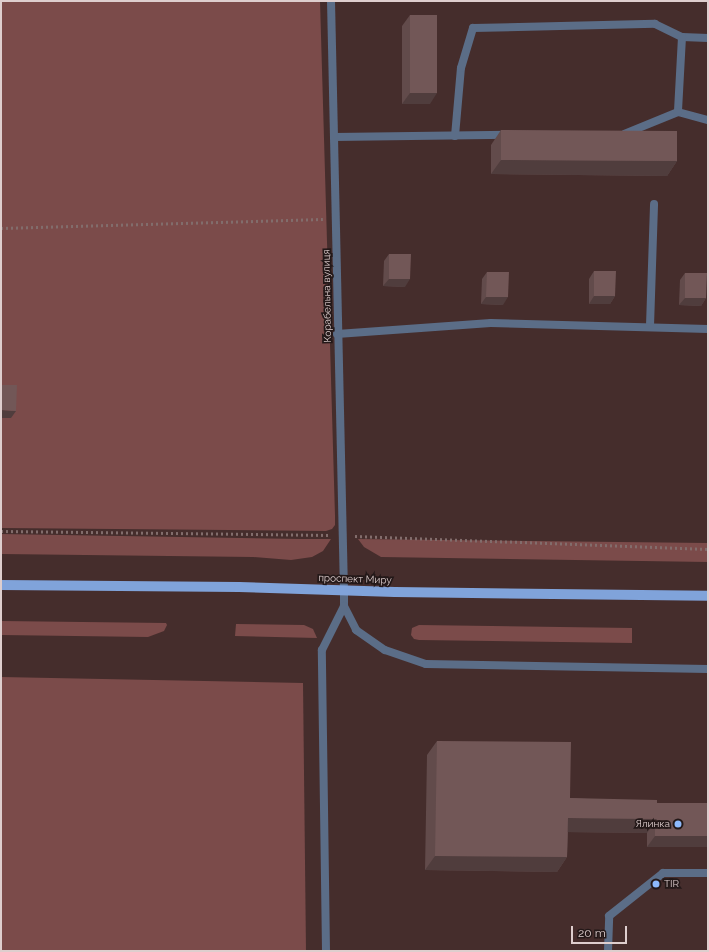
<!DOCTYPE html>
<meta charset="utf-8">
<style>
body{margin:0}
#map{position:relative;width:709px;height:952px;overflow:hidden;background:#452d2c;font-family:Raleway,sans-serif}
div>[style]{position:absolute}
.green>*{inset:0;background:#7b4b4a}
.path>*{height:2.5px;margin-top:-1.25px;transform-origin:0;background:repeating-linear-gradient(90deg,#826d6c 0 2px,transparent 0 5px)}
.lane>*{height:8px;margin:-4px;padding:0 4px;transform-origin:4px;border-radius:4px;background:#5b6d87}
.street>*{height:8px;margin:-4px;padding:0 4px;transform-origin:4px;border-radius:4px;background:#5b6d87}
.primary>*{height:10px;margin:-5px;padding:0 5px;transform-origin:5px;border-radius:5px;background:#80a3da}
.wall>*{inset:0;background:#624b4b}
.shaded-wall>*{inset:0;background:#503d3d}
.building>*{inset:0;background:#725757}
.dots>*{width:11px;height:11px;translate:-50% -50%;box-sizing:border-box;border:2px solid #231818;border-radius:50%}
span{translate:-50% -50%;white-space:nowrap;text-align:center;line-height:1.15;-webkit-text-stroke:3.5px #231818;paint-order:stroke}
.street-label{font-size:10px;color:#decece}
.poi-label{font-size:10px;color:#decece}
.right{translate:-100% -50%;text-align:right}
.left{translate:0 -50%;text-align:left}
.frame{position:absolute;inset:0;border:2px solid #decece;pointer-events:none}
.scale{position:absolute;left:571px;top:926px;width:56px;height:18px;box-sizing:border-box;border:2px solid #decece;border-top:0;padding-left:5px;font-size:12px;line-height:14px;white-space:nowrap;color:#decece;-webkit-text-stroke:3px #231818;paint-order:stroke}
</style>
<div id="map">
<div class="green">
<div style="clip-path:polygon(1px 1px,320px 1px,335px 516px,335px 525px,332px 529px,326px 531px,1px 528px)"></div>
<div style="clip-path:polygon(1px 534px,301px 539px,331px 539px,323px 551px,312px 557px,291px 560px,253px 557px,1px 554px)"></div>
<div style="clip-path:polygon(358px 539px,708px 543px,708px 562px,381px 557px,364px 547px)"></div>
<div style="clip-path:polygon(1px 621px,166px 623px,167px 625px,164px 631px,148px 637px,1px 635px)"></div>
<div style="clip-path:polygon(236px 624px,304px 625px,313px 629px,317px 638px,235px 636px)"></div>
<div style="clip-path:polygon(419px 625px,632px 628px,632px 643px,419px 640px,414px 639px,411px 635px,412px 628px)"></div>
<div style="clip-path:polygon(1px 677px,303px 683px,306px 951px,1px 951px)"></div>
</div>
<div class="path">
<div style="left:1px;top:228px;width:322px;rotate:-1.6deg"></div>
<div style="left:1px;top:531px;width:329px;rotate:0.7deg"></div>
<div style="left:355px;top:536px;width:353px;rotate:2.1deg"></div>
</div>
<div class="lane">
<div style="left:682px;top:37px;width:26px;rotate:2deg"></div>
<div style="left:678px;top:112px;width:31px;rotate:15deg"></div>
<div style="left:455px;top:136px;width:68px;rotate:-85deg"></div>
<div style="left:461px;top:68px;width:42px;rotate:-73.3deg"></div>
<div style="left:473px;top:28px;width:182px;rotate:-1.3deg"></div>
<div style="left:655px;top:24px;width:30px;rotate:26deg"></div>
<div style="left:682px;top:37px;width:75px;rotate:93.1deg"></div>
<div style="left:678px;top:112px;width:58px;rotate:157.8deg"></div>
<div style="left:334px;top:137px;width:175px;rotate:-0.7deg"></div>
<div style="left:650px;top:326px;width:122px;rotate:-88.1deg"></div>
<div style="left:337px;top:334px;width:154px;rotate:-4.1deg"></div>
<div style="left:491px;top:323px;width:217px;rotate:1.6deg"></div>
<div style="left:344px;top:590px;width:16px;rotate:90deg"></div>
<div style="left:344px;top:606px;width:27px;rotate:63deg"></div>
<div style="left:356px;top:630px;width:35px;rotate:35deg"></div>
<div style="left:385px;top:650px;width:43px;rotate:18.9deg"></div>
<div style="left:426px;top:664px;width:282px;rotate:1deg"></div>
<div style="left:326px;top:951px;width:301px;rotate:-90.8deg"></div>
<div style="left:322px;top:650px;width:49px;rotate:-63.4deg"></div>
<div style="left:608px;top:951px;width:35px;rotate:-88deg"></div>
<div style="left:609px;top:916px;width:69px;rotate:-38.5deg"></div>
<div style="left:663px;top:873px;width:45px"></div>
</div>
<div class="street">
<div style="left:331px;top:1px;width:589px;rotate:88.74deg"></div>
</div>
<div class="primary">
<div style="left:1px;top:585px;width:238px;rotate:0.5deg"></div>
<div style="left:239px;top:587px;width:156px;rotate:1.8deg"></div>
<div style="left:395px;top:592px;width:313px;rotate:0.7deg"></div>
</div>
<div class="wall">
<div style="clip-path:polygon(410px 15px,430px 104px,402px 104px,402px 26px)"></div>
<div style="clip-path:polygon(501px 130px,677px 161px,667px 176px,491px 174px,491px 145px)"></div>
<div style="clip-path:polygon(389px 254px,405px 287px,383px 286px,384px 261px)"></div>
<div style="clip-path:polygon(594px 271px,615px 296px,610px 304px,589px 304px,589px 279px)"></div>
<div style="clip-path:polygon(487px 272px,503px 305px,481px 304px,482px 279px)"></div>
<div style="clip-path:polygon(685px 273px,706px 298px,701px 306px,679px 305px,680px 280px)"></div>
<div style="clip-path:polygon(437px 741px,570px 798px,657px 803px,708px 803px,708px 847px,647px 847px,647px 833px,568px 832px,567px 857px,557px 872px,425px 870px,427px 755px)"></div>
</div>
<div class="shaded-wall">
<div style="clip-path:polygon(410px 93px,437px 93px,430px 104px,402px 104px)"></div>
<div style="clip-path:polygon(501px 160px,677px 161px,667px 176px,491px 174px)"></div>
<div style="clip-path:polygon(389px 279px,410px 279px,405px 287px,383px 286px)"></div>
<div style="clip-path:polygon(594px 296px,615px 296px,610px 304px,589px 304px)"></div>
<div style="clip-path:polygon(486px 297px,508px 297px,503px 305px,481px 304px)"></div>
<div style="clip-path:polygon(685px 298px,706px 298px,701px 306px,679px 305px)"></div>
<div style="clip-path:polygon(1px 410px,16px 411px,11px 418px,1px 418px)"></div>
<div style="clip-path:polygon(568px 818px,657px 819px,647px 833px,558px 832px)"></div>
<div style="clip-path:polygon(655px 836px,708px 836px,708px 847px,647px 847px)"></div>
<div style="clip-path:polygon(435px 856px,567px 857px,557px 872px,425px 870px)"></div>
</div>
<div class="building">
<div style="clip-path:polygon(410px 15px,437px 15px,437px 93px,410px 93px)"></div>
<div style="clip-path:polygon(501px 130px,677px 131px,677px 161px,501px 160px)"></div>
<div style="clip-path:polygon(389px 254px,411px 254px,410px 279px,389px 279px)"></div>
<div style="clip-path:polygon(594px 271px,616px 271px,615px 296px,594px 296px)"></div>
<div style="clip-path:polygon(487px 272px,509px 272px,508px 297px,486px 297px)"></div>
<div style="clip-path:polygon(685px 273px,707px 273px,706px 298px,685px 298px)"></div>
<div style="clip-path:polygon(1px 385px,17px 385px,16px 411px,1px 410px)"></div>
<div style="clip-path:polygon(437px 741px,571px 742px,570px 798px,657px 800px,657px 819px,568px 818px,567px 857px,435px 856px)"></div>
<div style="clip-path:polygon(657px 803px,708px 803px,708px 836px,655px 836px,655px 822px,657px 819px)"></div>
</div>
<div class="dots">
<div style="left:678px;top:824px;background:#8db9fc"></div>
<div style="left:656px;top:884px;background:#8db9fc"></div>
</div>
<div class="street-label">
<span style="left:327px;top:296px;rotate:-91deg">Корабельна вулиця</span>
<span style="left:355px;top:579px;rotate:2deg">проспект Миру</span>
</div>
<div class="poi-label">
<span class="right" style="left:670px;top:824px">Ялинка</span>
<span class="left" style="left:664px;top:884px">TIR</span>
</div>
<div class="frame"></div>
<div class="scale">20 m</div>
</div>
